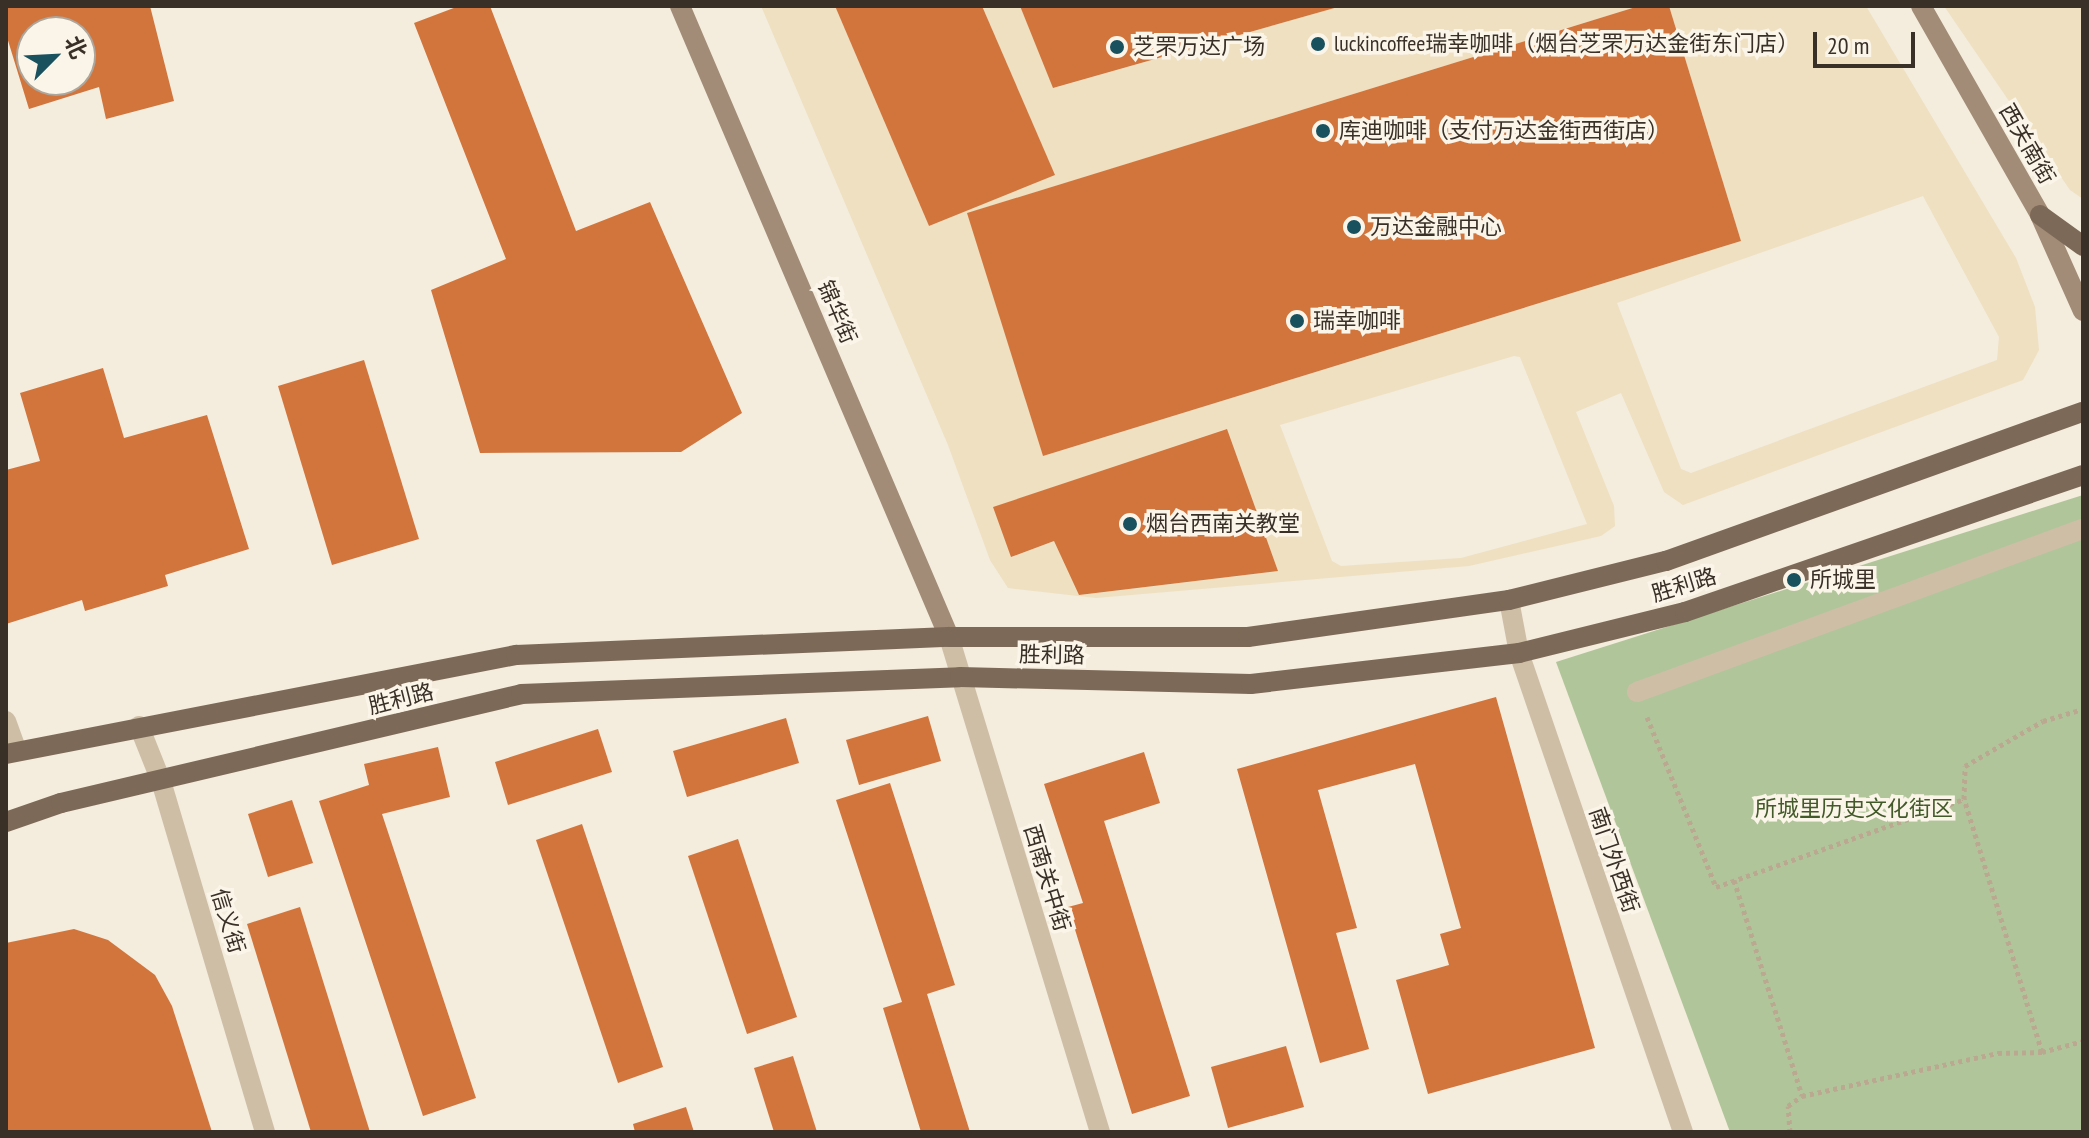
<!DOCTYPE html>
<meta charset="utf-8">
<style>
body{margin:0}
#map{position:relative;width:2089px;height:1138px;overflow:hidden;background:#f4ecdc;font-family:"PT Sans Narrow","Noto Sans SC",sans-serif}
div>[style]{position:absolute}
.green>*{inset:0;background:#b1c59a}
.plaza>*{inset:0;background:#eee0c1}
.building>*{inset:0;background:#d1753d}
.path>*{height:5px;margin-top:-2.5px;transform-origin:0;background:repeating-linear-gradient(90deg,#baa890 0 4px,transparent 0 8px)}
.street>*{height:20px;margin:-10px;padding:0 10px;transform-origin:10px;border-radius:10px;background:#cebea6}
.secondary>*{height:20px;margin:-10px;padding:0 10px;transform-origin:10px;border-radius:10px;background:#a28c77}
.primary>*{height:20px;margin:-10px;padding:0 10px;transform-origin:10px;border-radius:10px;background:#7d6957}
.dots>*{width:22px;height:22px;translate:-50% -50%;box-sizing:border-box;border:4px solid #fbf5e9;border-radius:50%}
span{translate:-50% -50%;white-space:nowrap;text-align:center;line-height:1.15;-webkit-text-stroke:7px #fbf5e9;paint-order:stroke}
.poi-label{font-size:22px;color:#393028}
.left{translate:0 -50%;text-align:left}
.street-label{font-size:22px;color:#393028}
.park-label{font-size:22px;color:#425a29}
.frame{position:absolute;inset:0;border:8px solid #393028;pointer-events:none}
.north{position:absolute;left:16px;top:16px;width:80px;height:80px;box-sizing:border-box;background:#fbf5e9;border:2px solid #ada69c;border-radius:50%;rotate:66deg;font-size:22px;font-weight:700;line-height:32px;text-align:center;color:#393028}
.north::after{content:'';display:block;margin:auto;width:28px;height:36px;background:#19515f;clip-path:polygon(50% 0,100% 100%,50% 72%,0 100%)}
.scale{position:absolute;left:1813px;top:32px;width:102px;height:36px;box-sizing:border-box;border:4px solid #393028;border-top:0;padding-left:10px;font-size:24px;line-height:28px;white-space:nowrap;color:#393028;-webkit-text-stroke:6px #fbf5e9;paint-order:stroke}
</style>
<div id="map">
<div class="green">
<div style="clip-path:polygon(2083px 495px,2083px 1132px,1730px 1132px,1556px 662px)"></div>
</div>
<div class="plaza">
<div style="clip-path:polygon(evenodd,761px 6px,835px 6px,929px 226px,1054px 174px,982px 6px,1020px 6px,1054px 88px,1341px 6px,1639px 6px,968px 213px,1043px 456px,1741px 241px,1669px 6px,1866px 6px,2016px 258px,2035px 307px,2039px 350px,2023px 380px,1683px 505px,1664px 492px,1621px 393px,1576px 412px,1614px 506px,1615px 526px,1601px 536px,1469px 566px,1096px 598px,1008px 588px,990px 560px,948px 445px,761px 6px,1923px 196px,1999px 337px,1997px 360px,1691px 473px,1681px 469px,1617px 303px,1923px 196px,761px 6px,1514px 356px,1520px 357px,1587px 524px,1461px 558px,1341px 566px,1332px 561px,1280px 425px,1514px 356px,761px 6px,1226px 429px,1278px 571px,1080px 595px,1054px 541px,1012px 557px,994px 507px,1226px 429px)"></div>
<div style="clip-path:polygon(1944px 6px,2083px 6px,2083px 199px,2070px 190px)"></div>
</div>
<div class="building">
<div style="clip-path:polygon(evenodd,6px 6px,150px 6px,174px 101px,106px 119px,99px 87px,29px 109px,6px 34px,6px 6px,32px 32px,80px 32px,80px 80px,32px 80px,32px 32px)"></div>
<div style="clip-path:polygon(459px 6px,490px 6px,576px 231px,650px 202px,742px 413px,681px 452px,480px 453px,431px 290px,506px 259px,414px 23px)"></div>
<div style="clip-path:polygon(835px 6px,982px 6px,1055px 175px,929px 226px)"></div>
<div style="clip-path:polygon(1020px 6px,1338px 6px,1338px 7px,1053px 88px)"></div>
<div style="clip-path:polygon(1639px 6px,1669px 6px,1741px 241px,1043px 456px,967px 213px)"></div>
<div style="clip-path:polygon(364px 360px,419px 539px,332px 565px,278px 386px)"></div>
<div style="clip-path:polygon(103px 368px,124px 438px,207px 415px,249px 549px,165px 575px,168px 586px,85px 611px,82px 600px,6px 624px,6px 470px,40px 461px,20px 393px)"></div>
<div style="clip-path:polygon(1227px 429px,1278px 571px,1079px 595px,1054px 541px,1011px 557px,993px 507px)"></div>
<div style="clip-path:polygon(1496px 697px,1595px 1048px,1428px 1094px,1396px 980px,1449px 965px,1440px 934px,1461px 928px,1415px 764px,1318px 790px,1357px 928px,1336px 933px,1369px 1049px,1320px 1063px,1237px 769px)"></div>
<div style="clip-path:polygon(928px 716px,941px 761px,859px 785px,846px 740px)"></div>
<div style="clip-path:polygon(786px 718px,799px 763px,687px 797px,673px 751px)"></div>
<div style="clip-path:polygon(598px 729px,612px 772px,508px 805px,495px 762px)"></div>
<div style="clip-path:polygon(438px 747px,450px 797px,382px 814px,476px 1098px,423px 1116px,319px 801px,369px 785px,364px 764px)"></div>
<div style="clip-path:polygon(1144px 752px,1160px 803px,1104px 821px,1190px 1096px,1132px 1114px,1068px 907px,1083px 903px,1044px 784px)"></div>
<div style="clip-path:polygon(890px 783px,955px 985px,927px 994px,970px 1132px,921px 1132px,883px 1008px,902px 1002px,836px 800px)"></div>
<div style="clip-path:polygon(292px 800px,313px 863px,268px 877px,248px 814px)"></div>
<div style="clip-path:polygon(582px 824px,663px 1067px,618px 1083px,536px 840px)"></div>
<div style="clip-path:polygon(738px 839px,797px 1017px,747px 1034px,688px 856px)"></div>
<div style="clip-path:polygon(300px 907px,370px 1132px,311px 1132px,247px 924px)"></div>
<div style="clip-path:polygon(74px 929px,108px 940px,155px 975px,172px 1006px,212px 1132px,6px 1132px,6px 943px)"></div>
<div style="clip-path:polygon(1286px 1046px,1304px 1107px,1228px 1128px,1211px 1067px)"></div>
<div style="clip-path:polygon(793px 1056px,817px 1132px,774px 1132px,754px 1068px)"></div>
<div style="clip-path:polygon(686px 1107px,694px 1132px,635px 1132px,633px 1124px)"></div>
</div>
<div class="path">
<div style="left:1647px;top:717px;width:183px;rotate:67.9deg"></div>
<div style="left:1716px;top:887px;width:263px;rotate:-19.5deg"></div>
<div style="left:1964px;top:799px;width:33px;rotate:-88deg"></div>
<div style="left:1965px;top:766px;width:90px;rotate:-30deg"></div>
<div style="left:2043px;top:721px;width:42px;rotate:-16.7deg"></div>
<div style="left:1734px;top:880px;width:226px;rotate:72.5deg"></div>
<div style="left:2042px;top:1052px;width:42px;rotate:-15deg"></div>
<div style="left:1790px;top:1132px;width:26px;rotate:-94deg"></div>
<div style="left:1788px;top:1106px;width:17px;rotate:-36deg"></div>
<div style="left:1802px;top:1096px;width:201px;rotate:-12.4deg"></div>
<div style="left:1998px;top:1053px;width:44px;rotate:-1.3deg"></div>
<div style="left:2042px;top:1052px;width:265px;rotate:-107.1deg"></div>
</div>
<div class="street">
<div style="left:1509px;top:600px;width:54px;rotate:79.3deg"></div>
<div style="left:1519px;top:653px;width:506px;rotate:71.1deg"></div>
<div style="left:949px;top:637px;width:518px;rotate:73.04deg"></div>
<div style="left:1637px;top:692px;width:475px;rotate:-20.1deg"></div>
<div style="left:6px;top:721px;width:32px;rotate:70deg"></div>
<div style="left:139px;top:726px;width:59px;rotate:68.2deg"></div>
<div style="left:161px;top:781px;width:366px;rotate:73.5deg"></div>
</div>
<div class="secondary">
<div style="left:680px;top:6px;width:686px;rotate:66.91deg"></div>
<div style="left:1921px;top:6px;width:241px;rotate:60.3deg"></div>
<div style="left:2040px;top:215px;width:105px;rotate:65.9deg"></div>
</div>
<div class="primary">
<div style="left:2040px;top:215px;width:53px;rotate:35.8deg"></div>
<div style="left:6px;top:754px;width:520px;rotate:-10.99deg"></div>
<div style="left:516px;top:655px;width:433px;rotate:-2.4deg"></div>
<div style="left:949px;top:637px;width:299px"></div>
<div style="left:1248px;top:637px;width:264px;rotate:-8.1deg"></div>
<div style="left:1509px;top:600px;width:162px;rotate:-14deg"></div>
<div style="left:1666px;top:561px;width:443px;rotate:-19.7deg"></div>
<div style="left:6px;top:822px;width:58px;rotate:-19.1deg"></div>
<div style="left:61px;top:803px;width:473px;rotate:-13.3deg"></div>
<div style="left:521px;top:694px;width:439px;rotate:-2.2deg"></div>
<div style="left:960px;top:677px;width:291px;rotate:1.4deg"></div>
<div style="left:1251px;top:684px;width:270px;rotate:-6.6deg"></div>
<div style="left:1519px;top:653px;width:171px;rotate:-13.9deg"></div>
<div style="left:1685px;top:612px;width:421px;rotate:-19deg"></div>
</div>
<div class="dots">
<div style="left:1318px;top:44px;background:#19515f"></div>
<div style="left:1117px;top:47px;background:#19515f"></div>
<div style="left:1323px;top:131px;background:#19515f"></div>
<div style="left:1354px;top:227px;background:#19515f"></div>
<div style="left:1297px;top:321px;background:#19515f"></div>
<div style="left:1130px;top:524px;background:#19515f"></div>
<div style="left:1794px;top:580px;background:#19515f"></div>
</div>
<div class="poi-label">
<span class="left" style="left:1334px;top:44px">luckincoffee瑞幸咖啡（烟台芝罘万达金街东门店）</span>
<span class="left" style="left:1133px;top:47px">芝罘万达广场</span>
<span class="left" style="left:1339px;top:131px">库迪咖啡（支付万达金街西街店）</span>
<span class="left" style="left:1370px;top:227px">万达金融中心</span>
<span class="left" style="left:1313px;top:321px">瑞幸咖啡</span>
<span class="left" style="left:1146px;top:524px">烟台西南关教堂</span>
<span class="left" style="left:1810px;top:580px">所城里</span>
</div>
<div class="street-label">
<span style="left:2027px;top:144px;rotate:60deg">西关南街</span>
<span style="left:837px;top:312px;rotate:67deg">锦华街</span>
<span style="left:1684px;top:585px;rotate:-17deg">胜利路</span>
<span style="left:1052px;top:655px;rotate:1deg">胜利路</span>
<span style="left:401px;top:699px;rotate:-14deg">胜利路</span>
<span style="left:1614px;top:860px;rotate:71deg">南门外西街</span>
<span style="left:1047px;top:878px;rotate:73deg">西南关中街</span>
<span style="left:228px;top:921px;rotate:73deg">信义街</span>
</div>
<div class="park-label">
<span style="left:1854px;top:809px">所城里历史文化街区</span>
</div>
<div class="frame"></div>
<div class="north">北</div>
<div class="scale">20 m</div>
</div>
